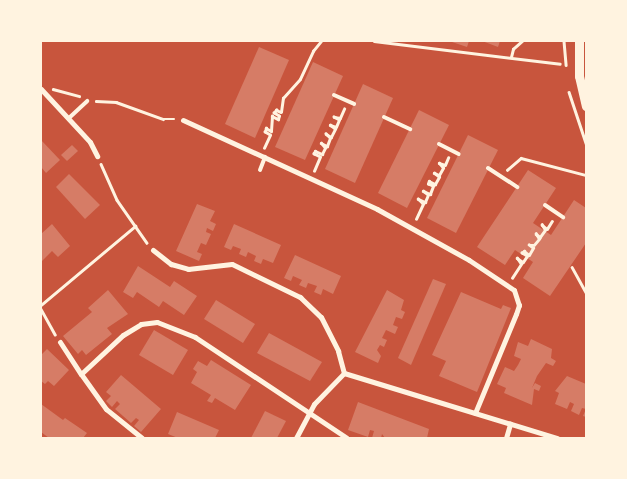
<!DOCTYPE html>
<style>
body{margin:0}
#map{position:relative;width:627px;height:479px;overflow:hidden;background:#c8553d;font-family:Mulish,sans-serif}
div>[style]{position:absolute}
.building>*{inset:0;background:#d67c66}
.path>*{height:2.5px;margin:-1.25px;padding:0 1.25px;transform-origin:1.25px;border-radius:1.25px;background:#fff3e0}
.service>*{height:4px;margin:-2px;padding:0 2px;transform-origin:2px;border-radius:2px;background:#fff3e0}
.minor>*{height:5px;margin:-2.5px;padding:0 2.5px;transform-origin:2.5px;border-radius:2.5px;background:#fff3e0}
.tertiary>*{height:9px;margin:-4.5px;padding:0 4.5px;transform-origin:4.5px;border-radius:4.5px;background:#fff3e0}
span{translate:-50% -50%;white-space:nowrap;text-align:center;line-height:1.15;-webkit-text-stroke:4px #fff3e0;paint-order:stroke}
.frame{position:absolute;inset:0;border:42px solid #fff3e0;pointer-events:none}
</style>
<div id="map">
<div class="building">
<div style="clip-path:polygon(449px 41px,469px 41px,467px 47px)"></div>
<div style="clip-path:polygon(482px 41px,500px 41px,498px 47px)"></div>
<div style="clip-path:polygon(259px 47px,289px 60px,255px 138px,225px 124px)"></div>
<div style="clip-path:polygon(313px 62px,343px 76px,305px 160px,275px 147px)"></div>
<div style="clip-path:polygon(363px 84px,393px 98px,355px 183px,325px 169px)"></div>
<div style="clip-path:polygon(419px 110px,449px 125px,407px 208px,378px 193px)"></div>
<div style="clip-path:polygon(468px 135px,498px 150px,456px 233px,427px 218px)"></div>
<div style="clip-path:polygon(41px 140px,60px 160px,46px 173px,41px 167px)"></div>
<div style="clip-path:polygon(72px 145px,78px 151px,67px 161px,61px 155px)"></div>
<div style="clip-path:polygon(528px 170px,556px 188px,533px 223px,551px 235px,574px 200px,586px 208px,586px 243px,550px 296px,523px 278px,533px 262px,515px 250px,505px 265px,477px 247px)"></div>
<div style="clip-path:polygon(69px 174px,100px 205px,85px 219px,56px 187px)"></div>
<div style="clip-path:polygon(197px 204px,215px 211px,210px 221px,216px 224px,213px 231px,207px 228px,206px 232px,211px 234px,206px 245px,201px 243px,197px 252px,202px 254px,199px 261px,176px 251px)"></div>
<div style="clip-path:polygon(52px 224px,70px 246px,58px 257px,52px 251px,42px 261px,41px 234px)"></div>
<div style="clip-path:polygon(234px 224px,281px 245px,273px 263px,263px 259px,261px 264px,254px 261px,256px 256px,248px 252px,246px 257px,239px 254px,241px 249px,233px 246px,231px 250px,224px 247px)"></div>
<div style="clip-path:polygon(295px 255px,341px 276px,333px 294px,323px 289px,321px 295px,314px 292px,317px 286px,308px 283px,306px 288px,299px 285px,302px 280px,293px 276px,291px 281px,284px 278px)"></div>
<div style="clip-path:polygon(138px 266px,170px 287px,174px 281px,197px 296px,184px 315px,163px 301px,159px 307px,137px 292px,133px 298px,123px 292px)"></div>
<div style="clip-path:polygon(433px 279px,446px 284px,411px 365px,398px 358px)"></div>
<div style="clip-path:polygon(108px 290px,128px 314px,107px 328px,112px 334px,86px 355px,82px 350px,78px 354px,63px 336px,92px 312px,88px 308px)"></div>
<div style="clip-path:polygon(387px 290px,404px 300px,401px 310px,405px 312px,402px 319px,396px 317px,393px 325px,398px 327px,395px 334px,386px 330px,382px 338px,387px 340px,384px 347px,380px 345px,377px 350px,381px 356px,378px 363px,355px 352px)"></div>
<div style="clip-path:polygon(461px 292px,501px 309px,503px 305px,511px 308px,477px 392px,439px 376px,446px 361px,432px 355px)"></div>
<div style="clip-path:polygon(216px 300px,255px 324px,243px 343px,204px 319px)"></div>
<div style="clip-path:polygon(154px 330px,188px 350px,173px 375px,139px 355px)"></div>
<div style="clip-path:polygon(269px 333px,322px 362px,310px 381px,257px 353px)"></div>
<div style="clip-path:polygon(531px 339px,552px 349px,551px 358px,556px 361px,553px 366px,546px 363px,537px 376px,532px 388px,535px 383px,541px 386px,539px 391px,534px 389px,532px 405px,504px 393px,506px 388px,497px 384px,505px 367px,514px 371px,518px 365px,521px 359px,514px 356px,518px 342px,528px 346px)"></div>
<div style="clip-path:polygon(47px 349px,69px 370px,54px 386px,48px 381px,45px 384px,41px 381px,41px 355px)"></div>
<div style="clip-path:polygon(211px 360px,251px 385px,235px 410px,215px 398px,212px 403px,207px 401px,211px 395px,191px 383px,197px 372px,193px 369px,198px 361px,207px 366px)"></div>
<div style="clip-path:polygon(121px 375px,161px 409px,141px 432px,134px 426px,139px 420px,136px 418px,131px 423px,115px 409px,120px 404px,117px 401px,112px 407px,106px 401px,111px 396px,106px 392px)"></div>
<div style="clip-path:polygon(567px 376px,586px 384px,586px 417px,583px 416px,586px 409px,582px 408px,579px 415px,571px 411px,574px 404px,570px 402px,567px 409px,555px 404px,559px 393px,555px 391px)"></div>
<div style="clip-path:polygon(358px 402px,429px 429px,427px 438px,385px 438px,382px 434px,381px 438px,372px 438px,374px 431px,370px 430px,368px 437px,348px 430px)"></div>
<div style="clip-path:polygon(41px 404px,63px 420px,65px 418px,87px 433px,83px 438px,49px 438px,41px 432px)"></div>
<div style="clip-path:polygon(265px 411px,286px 421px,277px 438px,251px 438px)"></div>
<div style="clip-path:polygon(177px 412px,219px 430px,215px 438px,178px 438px,168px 434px)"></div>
</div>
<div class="path">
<div style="left:374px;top:41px;width:187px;rotate:7deg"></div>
<div style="left:564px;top:41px;width:24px;rotate:85deg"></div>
<div style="left:511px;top:57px;width:8px;rotate:-76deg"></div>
<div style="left:513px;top:49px;width:12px;rotate:-42deg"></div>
<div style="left:53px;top:89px;width:27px;rotate:15deg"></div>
<div style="left:569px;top:92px;width:54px;rotate:71.6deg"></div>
<div style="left:96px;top:101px;width:20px;rotate:3deg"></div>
<div style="left:116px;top:102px;width:50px;rotate:19.9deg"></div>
<div style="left:163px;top:119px;width:11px"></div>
<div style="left:264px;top:148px;width:14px;rotate:-65deg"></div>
<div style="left:270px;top:135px;width:6px;rotate:-149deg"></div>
<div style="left:265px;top:132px;width:4px;rotate:-76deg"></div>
<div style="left:266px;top:128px;width:6px;rotate:31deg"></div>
<div style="left:271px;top:131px;width:15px;rotate:-86deg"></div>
<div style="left:272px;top:116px;width:7px;rotate:27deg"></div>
<div style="left:278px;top:119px;width:3px;rotate:-72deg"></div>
<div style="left:279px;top:116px;width:6px;rotate:-149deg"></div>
<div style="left:274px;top:113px;width:4px;rotate:-56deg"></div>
<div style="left:276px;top:110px;width:5px;rotate:22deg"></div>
<div style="left:281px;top:112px;width:14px;rotate:-82deg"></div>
<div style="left:283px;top:98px;width:25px;rotate:-48deg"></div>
<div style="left:300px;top:79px;width:31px;rotate:-65deg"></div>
<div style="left:313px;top:51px;width:13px;rotate:-51deg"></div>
<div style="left:101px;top:164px;width:39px;rotate:66deg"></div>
<div style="left:117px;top:200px;width:52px;rotate:55.1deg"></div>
<div style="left:507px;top:170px;width:18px;rotate:-41deg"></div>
<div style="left:521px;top:158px;width:67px;rotate:14.7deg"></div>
<div style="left:314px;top:171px;width:15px;rotate:-67deg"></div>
<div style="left:320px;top:157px;width:7px;rotate:-153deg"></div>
<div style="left:314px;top:154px;width:3px;rotate:-72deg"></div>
<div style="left:315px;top:151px;width:8px;rotate:23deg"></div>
<div style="left:322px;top:154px;width:7px;rotate:-63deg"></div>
<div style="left:325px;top:148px;width:6px;rotate:-129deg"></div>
<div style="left:321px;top:143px;width:7px;rotate:27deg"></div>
<div style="left:327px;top:146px;width:9px;rotate:-69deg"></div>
<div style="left:330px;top:138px;width:6px;rotate:-135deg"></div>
<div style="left:326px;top:134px;width:6px;rotate:31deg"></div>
<div style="left:331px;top:137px;width:9px;rotate:-63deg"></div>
<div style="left:335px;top:129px;width:6px;rotate:-141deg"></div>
<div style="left:330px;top:125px;width:6px;rotate:18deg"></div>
<div style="left:336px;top:127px;width:8px;rotate:-67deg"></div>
<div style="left:339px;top:120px;width:6px;rotate:-149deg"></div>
<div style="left:334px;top:117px;width:6px;rotate:9deg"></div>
<div style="left:340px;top:118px;width:10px;rotate:-66deg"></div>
<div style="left:416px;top:219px;width:17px;rotate:-65deg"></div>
<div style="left:423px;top:204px;width:7px;rotate:-135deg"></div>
<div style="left:418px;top:199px;width:8px;rotate:23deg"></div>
<div style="left:425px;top:202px;width:8px;rotate:-67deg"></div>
<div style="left:428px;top:195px;width:6px;rotate:-141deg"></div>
<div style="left:423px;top:191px;width:8px;rotate:23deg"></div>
<div style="left:430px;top:194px;width:9px;rotate:-69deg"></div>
<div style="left:433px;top:186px;width:5px;rotate:-158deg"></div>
<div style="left:428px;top:184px;width:3px;rotate:-72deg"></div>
<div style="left:429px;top:181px;width:7px;rotate:27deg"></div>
<div style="left:435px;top:184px;width:8px;rotate:-60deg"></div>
<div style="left:439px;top:177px;width:6px;rotate:-141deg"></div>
<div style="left:434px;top:173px;width:5px;rotate:22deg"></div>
<div style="left:439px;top:175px;width:8px;rotate:-60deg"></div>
<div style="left:443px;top:168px;width:6px;rotate:-129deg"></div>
<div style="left:439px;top:163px;width:6px;rotate:18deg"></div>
<div style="left:445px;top:165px;width:8px;rotate:-67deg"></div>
<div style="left:572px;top:267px;width:29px;rotate:61deg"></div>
<div style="left:512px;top:278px;width:17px;rotate:-57deg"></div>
<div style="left:521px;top:264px;width:7px;rotate:-124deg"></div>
<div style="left:517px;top:258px;width:7px;rotate:34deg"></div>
<div style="left:523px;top:262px;width:7px;rotate:-56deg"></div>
<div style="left:527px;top:256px;width:6px;rotate:-149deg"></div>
<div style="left:522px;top:253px;width:3px;rotate:-45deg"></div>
<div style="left:524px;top:251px;width:6px;rotate:39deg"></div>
<div style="left:529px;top:255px;width:8px;rotate:-60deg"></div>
<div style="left:533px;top:248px;width:5px;rotate:-143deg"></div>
<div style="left:529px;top:245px;width:5px"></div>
<div style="left:534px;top:245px;width:8px;rotate:-50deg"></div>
<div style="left:539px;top:239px;width:6px;rotate:-121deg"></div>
<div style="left:536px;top:234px;width:5px;rotate:37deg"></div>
<div style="left:540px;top:237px;width:9px;rotate:-54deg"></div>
<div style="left:545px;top:230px;width:6px;rotate:-121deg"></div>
<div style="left:542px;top:225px;width:6px;rotate:39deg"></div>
<div style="left:547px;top:229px;width:9px;rotate:-58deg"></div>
<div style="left:41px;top:305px;width:123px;rotate:-40deg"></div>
<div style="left:41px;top:309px;width:29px;rotate:61deg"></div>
</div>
<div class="service">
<div style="left:334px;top:95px;width:22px;rotate:24deg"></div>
<div style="left:384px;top:117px;width:29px;rotate:25deg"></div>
<div style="left:69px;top:118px;width:25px;rotate:-43deg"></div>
<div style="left:439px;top:144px;width:22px;rotate:27deg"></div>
<div style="left:488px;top:168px;width:35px;rotate:33deg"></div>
<div style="left:260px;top:170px;width:14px;rotate:-69deg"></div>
<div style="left:545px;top:205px;width:22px;rotate:34deg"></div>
</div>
<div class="minor">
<div style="left:41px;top:89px;width:72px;rotate:47.2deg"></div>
<div style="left:90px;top:142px;width:16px;rotate:63deg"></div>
<div style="left:183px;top:120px;width:213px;rotate:24.6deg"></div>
<div style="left:377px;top:209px;width:105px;rotate:29deg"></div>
<div style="left:469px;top:260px;width:54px;rotate:33.7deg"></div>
<div style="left:514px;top:290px;width:16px;rotate:72deg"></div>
<div style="left:519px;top:305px;width:9px;rotate:108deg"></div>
<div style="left:516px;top:314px;width:107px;rotate:112.5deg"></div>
<div style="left:153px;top:250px;width:23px;rotate:38deg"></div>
<div style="left:171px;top:264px;width:18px;rotate:16deg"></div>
<div style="left:188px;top:269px;width:44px;rotate:-6.5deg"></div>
<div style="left:232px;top:264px;width:76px;rotate:25.9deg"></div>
<div style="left:300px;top:297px;width:29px;rotate:44deg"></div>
<div style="left:321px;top:317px;width:38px;rotate:63deg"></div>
<div style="left:338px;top:351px;width:23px;rotate:75deg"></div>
<div style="left:60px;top:342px;width:38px;rotate:57deg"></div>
<div style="left:344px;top:373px;width:223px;rotate:17deg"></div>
<div style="left:142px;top:438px;width:46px;rotate:-141.1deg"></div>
<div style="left:106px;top:409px;width:43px;rotate:-125.5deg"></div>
<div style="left:81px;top:374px;width:57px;rotate:-42.9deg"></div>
<div style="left:123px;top:335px;width:21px;rotate:-31deg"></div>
<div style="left:141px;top:324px;width:16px;rotate:-7deg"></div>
<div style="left:157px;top:322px;width:41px;rotate:21.5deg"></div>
<div style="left:195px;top:337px;width:182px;rotate:33.6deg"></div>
<div style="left:296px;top:438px;width:38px;rotate:-62deg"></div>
<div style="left:314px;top:404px;width:43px;rotate:-45.9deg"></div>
<div style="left:506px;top:438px;width:15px;rotate:-74deg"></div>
</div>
<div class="tertiary">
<div style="left:579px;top:41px;width:35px;rotate:90deg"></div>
<div style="left:579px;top:76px;width:31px;rotate:77deg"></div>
</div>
<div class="frame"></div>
</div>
